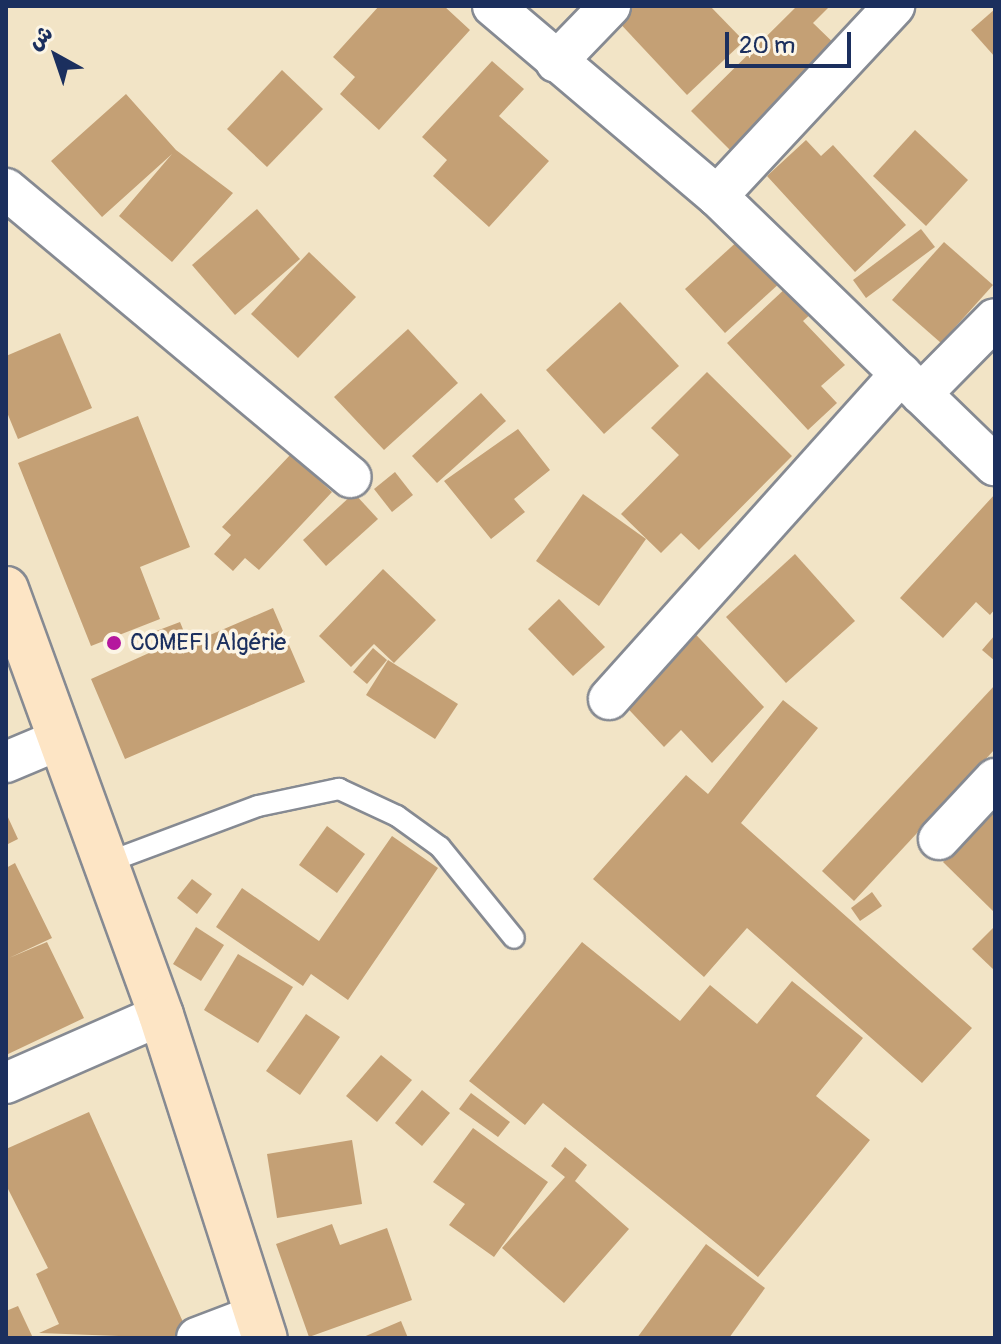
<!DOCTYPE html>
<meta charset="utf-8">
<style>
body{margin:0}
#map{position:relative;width:1001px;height:1344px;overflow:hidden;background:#f2e4c6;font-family:Pangolin,"Playpen Sans Arabic",sans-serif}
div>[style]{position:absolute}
.building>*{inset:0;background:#c4a075}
.roads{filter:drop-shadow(2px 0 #868a92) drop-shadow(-2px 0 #868a92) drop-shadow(0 2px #868a92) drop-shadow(0 -2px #868a92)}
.service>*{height:20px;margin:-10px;padding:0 10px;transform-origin:10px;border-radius:10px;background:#fff}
.minor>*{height:40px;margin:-20px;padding:0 20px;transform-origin:20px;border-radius:20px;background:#fff}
.secondary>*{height:44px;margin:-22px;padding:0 22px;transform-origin:22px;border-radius:22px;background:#fde5c5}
.dots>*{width:22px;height:22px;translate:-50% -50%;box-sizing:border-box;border:4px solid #fcf5e5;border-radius:50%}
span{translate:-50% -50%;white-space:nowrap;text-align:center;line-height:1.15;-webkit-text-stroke:7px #fcf5e5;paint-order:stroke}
.poi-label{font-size:24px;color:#1b2f5e}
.left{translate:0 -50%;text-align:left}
.frame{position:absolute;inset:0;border:8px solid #1b2f5e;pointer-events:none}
.north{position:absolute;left:16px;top:16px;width:80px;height:80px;-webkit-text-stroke:6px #fcf5e5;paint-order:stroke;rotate:320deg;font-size:22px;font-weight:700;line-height:32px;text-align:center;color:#1b2f5e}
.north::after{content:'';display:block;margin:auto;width:28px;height:36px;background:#1b2f5e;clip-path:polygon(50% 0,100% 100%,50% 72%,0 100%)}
.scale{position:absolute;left:725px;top:32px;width:126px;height:36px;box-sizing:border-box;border:4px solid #1b2f5e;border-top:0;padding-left:10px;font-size:24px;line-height:28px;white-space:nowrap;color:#1b2f5e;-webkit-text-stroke:6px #fcf5e5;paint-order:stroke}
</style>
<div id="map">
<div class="building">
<div style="clip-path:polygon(379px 6px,444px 6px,470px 30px,379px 130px,340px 94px,355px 77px,333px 57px)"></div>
<div style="clip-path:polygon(626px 6px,710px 6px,744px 41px,687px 95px,614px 17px)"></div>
<div style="clip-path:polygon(797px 6px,830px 6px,813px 23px,844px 53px,738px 158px,691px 111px)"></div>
<div style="clip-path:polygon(995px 9px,995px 57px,971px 30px)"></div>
<div style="clip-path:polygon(492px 61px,524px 89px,499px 116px,549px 161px,489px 227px,433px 176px,447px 160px,422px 137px)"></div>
<div style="clip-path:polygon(282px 70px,323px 109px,267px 167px,227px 129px)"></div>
<div style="clip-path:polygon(126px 94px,176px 150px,233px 193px,172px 262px,119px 216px,172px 154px,102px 217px,51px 161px)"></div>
<div style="clip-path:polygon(915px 130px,968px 180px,926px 226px,873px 176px)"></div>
<div style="clip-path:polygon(806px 140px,821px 156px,833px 145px,906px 225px,855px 272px,767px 176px)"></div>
<div style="clip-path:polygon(257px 209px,300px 259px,235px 315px,192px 265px)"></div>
<div style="clip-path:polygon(921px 229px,935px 247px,866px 298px,853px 280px)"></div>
<div style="clip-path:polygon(741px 238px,781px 282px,725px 333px,685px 289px)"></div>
<div style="clip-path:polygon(944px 242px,993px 285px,941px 343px,892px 300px)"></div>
<div style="clip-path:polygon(309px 252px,356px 297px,298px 358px,251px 314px)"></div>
<div style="clip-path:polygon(788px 286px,813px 312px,803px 321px,845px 365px,821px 386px,837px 403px,808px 430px,727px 343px)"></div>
<div style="clip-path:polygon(620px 302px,679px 366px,604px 434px,546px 370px)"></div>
<div style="clip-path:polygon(408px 329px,458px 383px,384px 450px,334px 397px)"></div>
<div style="clip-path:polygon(60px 333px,92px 408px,18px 439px,6px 410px,6px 356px)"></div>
<div style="clip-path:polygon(707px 372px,792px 456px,699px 550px,681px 533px,661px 553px,621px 514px,679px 455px,651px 428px)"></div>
<div style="clip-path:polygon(481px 393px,506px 421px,437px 483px,412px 456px)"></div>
<div style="clip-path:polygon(138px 416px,190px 547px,140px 567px,160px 619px,91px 646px,18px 463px)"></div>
<div style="clip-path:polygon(518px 429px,550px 470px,514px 499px,525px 512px,491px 539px,444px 481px)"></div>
<div style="clip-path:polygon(291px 454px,332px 492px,259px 570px,245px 558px,233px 571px,214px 554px,231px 535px,222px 527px)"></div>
<div style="clip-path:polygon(395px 472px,413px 495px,392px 512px,374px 489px)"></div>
<div style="clip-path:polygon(354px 493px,378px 519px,326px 566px,303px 540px)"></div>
<div style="clip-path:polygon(583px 494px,646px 539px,599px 606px,536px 561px)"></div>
<div style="clip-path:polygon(995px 494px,995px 609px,990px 615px,976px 602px,943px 638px,900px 598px)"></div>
<div style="clip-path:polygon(795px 554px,855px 621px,786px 683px,726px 617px)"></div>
<div style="clip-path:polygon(383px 569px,436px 620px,394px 663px,374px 644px,351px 667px,319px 636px)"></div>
<div style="clip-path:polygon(559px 599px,605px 647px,573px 676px,528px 629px)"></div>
<div style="clip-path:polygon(273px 608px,305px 682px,125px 759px,91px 679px,158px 649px,151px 633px,180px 622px,189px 644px)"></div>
<div style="clip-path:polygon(686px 624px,764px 707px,712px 763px,681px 730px,664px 747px,618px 698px)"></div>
<div style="clip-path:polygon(995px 635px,995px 661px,982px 650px)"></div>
<div style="clip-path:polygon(373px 648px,387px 660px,367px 684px,353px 672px)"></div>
<div style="clip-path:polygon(388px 660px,458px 704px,435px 739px,366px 695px)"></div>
<div style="clip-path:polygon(995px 685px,995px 749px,854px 901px,822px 871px)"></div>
<div style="clip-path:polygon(783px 700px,818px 728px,741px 823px,972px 1028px,922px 1083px,747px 928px,704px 977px,593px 879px,686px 775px,708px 794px)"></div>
<div style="clip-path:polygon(995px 809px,995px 913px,943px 862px)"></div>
<div style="clip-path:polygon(6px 813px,18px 839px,6px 845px)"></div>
<div style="clip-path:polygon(327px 826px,365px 854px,337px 893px,299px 865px)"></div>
<div style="clip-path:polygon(392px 836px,438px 868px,348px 1000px,311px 974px,303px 986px,216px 927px,242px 888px,319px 941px)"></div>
<div style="clip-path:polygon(15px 863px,52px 938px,9px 958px,47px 942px,84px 1018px,6px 1055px,6px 868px)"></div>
<div style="clip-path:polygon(192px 879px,212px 894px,197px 914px,177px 898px)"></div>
<div style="clip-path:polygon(872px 892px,882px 906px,860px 921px,851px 908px)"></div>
<div style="clip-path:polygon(995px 926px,995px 971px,972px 949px)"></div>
<div style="clip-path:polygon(196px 927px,224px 945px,201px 981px,173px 964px)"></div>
<div style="clip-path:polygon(582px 942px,680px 1021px,710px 985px,757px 1024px,792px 981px,863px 1038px,816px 1096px,870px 1140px,758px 1277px,543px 1103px,525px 1125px,469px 1081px)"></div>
<div style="clip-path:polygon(238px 954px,293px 987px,258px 1043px,204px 1010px)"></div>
<div style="clip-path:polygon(306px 1014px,340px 1037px,300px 1095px,266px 1071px)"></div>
<div style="clip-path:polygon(381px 1055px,412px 1080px,377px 1122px,346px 1096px)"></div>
<div style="clip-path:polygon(422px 1090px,450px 1113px,422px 1146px,395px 1123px)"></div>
<div style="clip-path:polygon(471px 1093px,510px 1122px,498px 1137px,459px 1109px)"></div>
<div style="clip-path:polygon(89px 1112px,187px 1331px,172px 1338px,39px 1333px,59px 1324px,36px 1274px,48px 1268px,6px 1185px,6px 1149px)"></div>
<div style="clip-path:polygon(473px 1128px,548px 1182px,494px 1257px,449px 1225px,465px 1204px,433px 1182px)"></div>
<div style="clip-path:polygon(352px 1140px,362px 1204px,277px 1218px,267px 1154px)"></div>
<div style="clip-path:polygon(565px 1147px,587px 1165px,575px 1181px,629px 1229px,564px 1303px,502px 1248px,565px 1177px,551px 1166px)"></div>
<div style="clip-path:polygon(332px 1224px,340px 1245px,387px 1228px,412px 1300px,309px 1337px,276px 1244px)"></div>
<div style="clip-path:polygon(706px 1244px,765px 1288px,729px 1338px,637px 1338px)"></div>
<div style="clip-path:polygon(18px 1306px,33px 1338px,6px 1338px,6px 1311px)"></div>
<div style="clip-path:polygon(401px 1321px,408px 1338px,361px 1338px)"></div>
</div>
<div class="roads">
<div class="service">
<div style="left:103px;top:864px;width:165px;rotate:-20.5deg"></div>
<div style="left:258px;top:806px;width:83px;rotate:-11.9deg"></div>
<div style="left:339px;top:789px;width:64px;rotate:25deg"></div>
<div style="left:397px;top:816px;width:53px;rotate:35.8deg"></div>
<div style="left:440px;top:847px;width:117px;rotate:50.9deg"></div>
</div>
<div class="minor">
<div style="left:493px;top:6px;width:294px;rotate:40.3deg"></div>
<div style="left:717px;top:196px;width:387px;rotate:44.1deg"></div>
<div style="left:556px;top:62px;width:78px;rotate:-46deg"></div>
<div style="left:6px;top:189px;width:449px;rotate:39.9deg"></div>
<div style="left:717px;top:196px;width:260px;rotate:-47deg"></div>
<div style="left:921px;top:394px;width:105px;rotate:-45.4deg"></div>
<div style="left:609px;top:699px;width:437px;rotate:-48.1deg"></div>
<div style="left:6px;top:762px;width:54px;rotate:-22.8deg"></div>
<div style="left:939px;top:839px;width:82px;rotate:-47deg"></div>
<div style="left:6px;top:1083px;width:169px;rotate:-23.7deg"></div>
<div style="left:197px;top:1338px;width:64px;rotate:-21deg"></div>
</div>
<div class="secondary">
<div style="left:6px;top:589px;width:453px;rotate:70deg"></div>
<div style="left:161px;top:1015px;width:339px;rotate:72.2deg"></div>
</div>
</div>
<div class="dots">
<div style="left:114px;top:643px;background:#b5179e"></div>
</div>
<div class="poi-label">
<span class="left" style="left:130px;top:643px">COMEFI Algérie</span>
</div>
<div class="frame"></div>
<div class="north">ش</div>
<div class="scale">20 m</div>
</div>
